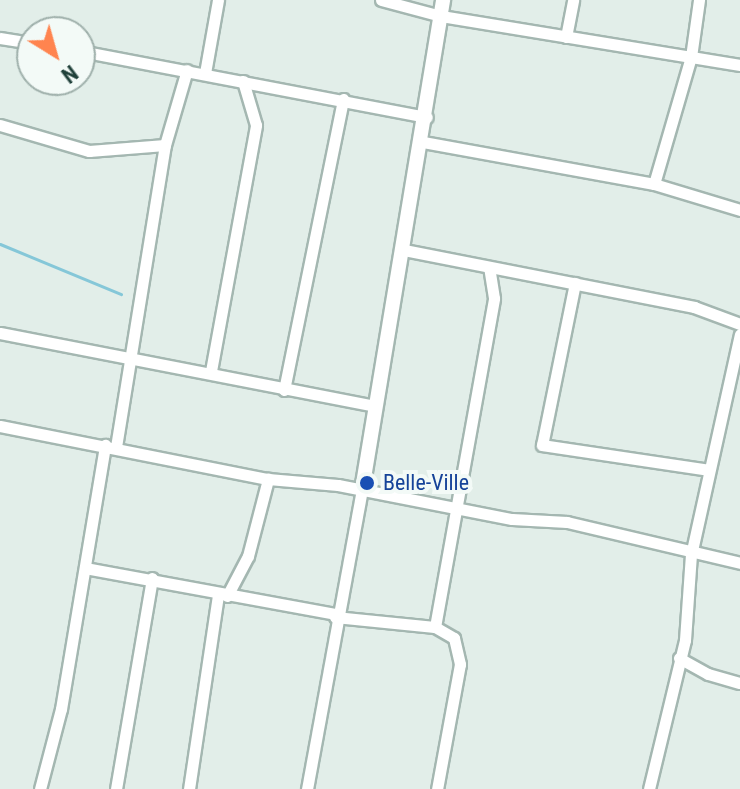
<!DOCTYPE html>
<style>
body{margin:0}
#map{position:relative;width:740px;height:789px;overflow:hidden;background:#e2eee9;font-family:"Roboto Condensed",sans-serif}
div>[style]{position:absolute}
.stream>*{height:3px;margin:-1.5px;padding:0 1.5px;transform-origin:1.5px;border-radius:1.5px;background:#85c7d8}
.roads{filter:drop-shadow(2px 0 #a4b7b1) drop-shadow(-2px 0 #a4b7b1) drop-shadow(0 2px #a4b7b1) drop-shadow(0 -2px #a4b7b1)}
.minor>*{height:11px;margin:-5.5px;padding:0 5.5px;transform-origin:5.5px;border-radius:5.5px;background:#fff}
.tertiary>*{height:14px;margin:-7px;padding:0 7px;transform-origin:7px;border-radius:7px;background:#fff}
.dots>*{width:22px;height:22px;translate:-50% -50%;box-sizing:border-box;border:4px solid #f3faf7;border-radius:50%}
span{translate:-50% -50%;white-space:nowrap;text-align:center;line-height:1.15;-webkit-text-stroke:8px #f3faf7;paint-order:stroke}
.transit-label{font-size:22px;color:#164399}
.left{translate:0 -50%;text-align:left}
.north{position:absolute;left:16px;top:16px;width:80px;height:80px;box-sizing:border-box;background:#f3faf7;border:2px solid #9fb0ab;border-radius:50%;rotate:143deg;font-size:22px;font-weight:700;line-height:32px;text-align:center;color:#20413a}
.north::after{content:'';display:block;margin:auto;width:28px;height:36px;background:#ff844f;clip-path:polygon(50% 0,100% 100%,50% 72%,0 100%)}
</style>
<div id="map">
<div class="stream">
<div style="left:0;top:244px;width:131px;rotate:22.5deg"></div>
</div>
<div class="roads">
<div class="minor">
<div style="left:381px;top:0;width:62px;rotate:14.9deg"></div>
<div style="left:441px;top:16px;width:303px;rotate:9.3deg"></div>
<div style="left:566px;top:37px;width:38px;rotate:-79deg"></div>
<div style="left:0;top:38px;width:32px;rotate:9deg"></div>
<div style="left:80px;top:51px;width:353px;rotate:10.8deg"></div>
<div style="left:205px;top:73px;width:74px;rotate:-79.9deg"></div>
<div style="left:0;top:125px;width:93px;rotate:16.3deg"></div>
<div style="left:89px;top:151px;width:76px;rotate:-4.5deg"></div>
<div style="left:423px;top:142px;width:235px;rotate:10.3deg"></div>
<div style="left:654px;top:184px;width:90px;rotate:16.8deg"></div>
<div style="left:654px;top:184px;width:132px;rotate:-73.8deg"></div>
<div style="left:691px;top:57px;width:58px;rotate:-82deg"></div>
<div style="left:404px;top:250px;width:296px;rotate:11.1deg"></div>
<div style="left:694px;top:307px;width:49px;rotate:20.3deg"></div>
<div style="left:575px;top:283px;width:165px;rotate:101.5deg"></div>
<div style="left:542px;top:445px;width:169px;rotate:8.5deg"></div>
<div style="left:0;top:333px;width:383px;rotate:11deg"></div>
<div style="left:211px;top:371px;width:250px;rotate:-79.6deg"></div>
<div style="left:256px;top:125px;width:46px;rotate:-106.5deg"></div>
<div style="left:284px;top:390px;width:297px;rotate:-78.5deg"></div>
<div style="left:0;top:426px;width:273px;rotate:11.2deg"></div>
<div style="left:268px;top:479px;width:70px;rotate:4.9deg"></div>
<div style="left:338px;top:485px;width:177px;rotate:11.1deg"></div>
<div style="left:512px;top:519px;width:55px;rotate:3.1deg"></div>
<div style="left:567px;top:522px;width:178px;rotate:13.3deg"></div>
<div style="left:116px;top:447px;width:306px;rotate:-80.8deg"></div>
<div style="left:165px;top:145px;width:78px;rotate:-73.7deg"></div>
<div style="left:85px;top:568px;width:254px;rotate:10.4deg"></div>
<div style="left:227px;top:596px;width:45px;rotate:-62.3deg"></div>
<div style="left:248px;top:556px;width:80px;rotate:-75.4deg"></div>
<div style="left:335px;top:617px;width:100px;rotate:5.7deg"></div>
<div style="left:435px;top:627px;width:22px;rotate:30deg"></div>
<div style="left:454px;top:638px;width:27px;rotate:77deg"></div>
<div style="left:460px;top:664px;width:127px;rotate:100.4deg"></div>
<div style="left:435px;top:627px;width:334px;rotate:-79.8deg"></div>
<div style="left:494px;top:298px;width:30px;rotate:-99deg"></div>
<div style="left:679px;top:658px;width:33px;rotate:29deg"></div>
<div style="left:708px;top:674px;width:33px;rotate:16deg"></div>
<div style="left:40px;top:789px;width:83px;rotate:-75.3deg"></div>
<div style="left:61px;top:709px;width:268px;rotate:-80.5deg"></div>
<div style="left:116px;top:789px;width:214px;rotate:-80.3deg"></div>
<div style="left:189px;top:789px;width:197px;rotate:-81.5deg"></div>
<div style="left:307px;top:789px;width:304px;rotate:-79.6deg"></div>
<div style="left:649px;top:789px;width:153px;rotate:-76.4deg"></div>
<div style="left:685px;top:640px;width:85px;rotate:-86deg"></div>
<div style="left:691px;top:555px;width:226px;rotate:-77.5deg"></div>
</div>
<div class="tertiary">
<div style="left:362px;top:490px;width:497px;rotate:-80.6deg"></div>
</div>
</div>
<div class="dots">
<div style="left:367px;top:483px;background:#1a4fb4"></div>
</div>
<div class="transit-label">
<span class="left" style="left:383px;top:483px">Belle-Ville</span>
</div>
<div class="north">N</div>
</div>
